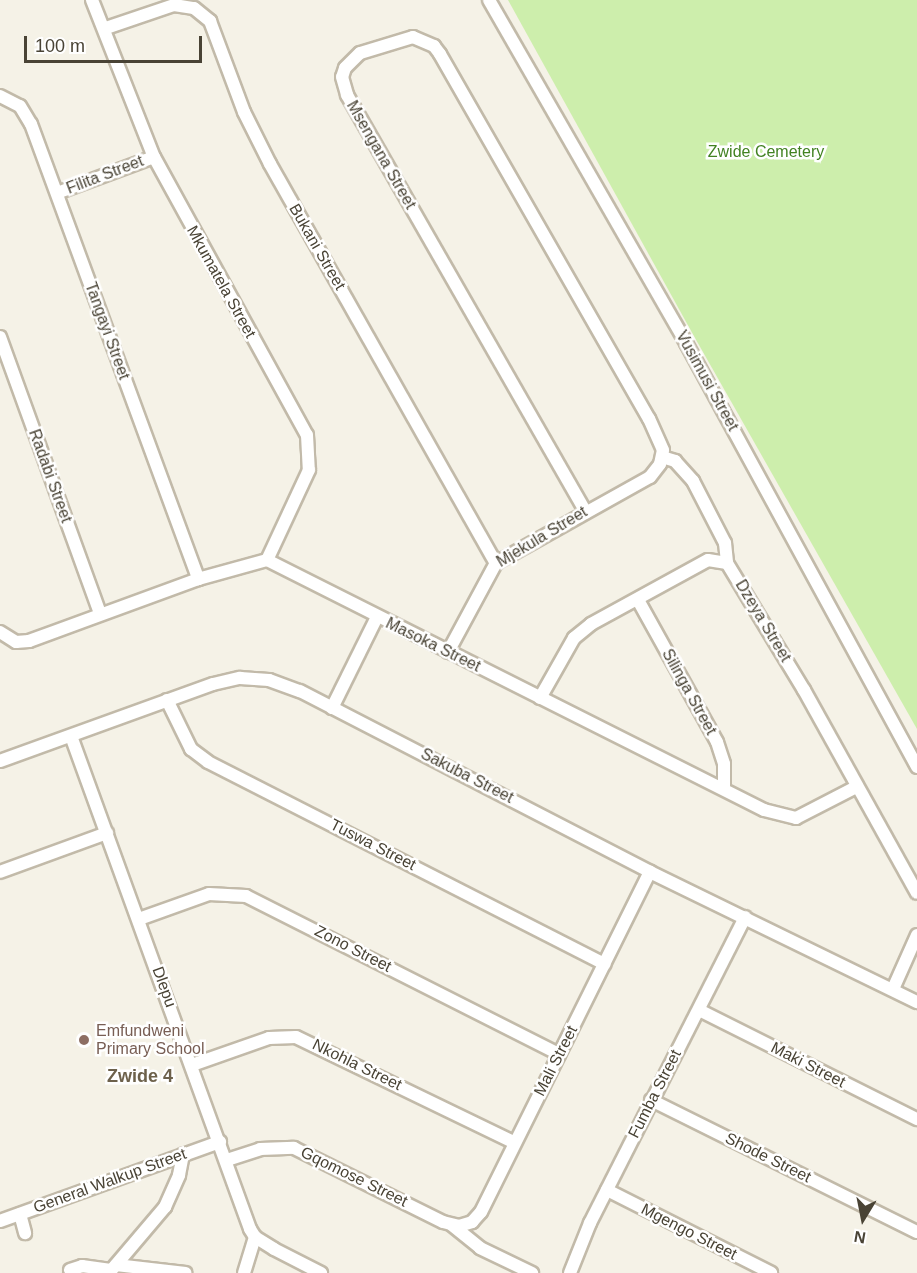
<!DOCTYPE html>
<style>
body{margin:0}
#map{position:relative;width:917px;height:1273px;overflow:hidden;background:#f5f2e7;font-family:Helvetica,sans-serif}
div>[style]{position:absolute}
.green>*{inset:0;background:#cdeeac}
.roads{filter:drop-shadow(2px 0 #c2baa9) drop-shadow(-2px 0 #c2baa9) drop-shadow(0 2px #c2baa9) drop-shadow(0 -2px #c2baa9)}
.minor>*{height:12px;margin:-6px;padding:0 6px;transform-origin:6px;border-radius:6px;background:#fff}
.dots>*{width:16px;height:16px;translate:-50% -50%;box-sizing:border-box;border:3px solid #fff;border-radius:50%}
span{translate:-50% -50%;white-space:nowrap;text-align:center;line-height:1.15;-webkit-text-stroke:5px #fff;paint-order:stroke}
.park-label{font-size:16px;color:#428222}
.street-label{font-size:16px;color:#494335}
.education-label{font-size:16px;color:#785e54}
.left{translate:0 -50%;text-align:left}
.neighbourhood-label{font-size:18px;color:#6d614b;font-weight:700}
.north{position:absolute;left:833px;top:1189px;width:60px;height:60px;-webkit-text-stroke:4px #fff;paint-order:stroke;rotate:190deg;font-size:16px;font-weight:700;line-height:24px;text-align:center;color:#494335}
.north::after{content:'';display:block;margin:auto;width:21px;height:27px;background:#494335;clip-path:polygon(50% 0,100% 100%,50% 72%,0 100%)}
.scale{position:absolute;left:24px;top:36px;width:178px;height:27px;box-sizing:border-box;border:3px solid #494335;border-top:0;padding-left:8px;font-size:18px;line-height:21px;white-space:nowrap;color:#494335;-webkit-text-stroke:4px #fff;paint-order:stroke}
</style>
<div id="map">
<div class="green">
<div style="clip-path:polygon(508px 0,917px 0,917px 729px,695px 338px)"></div>
</div>
<div class="roads">
<div class="minor">
<div style="left:92px;top:0;width:169px;rotate:68.5deg"></div>
<div style="left:154px;top:157px;width:317px;rotate:61.2deg"></div>
<div style="left:307px;top:435px;width:35px;rotate:87deg"></div>
<div style="left:309px;top:470px;width:99px;rotate:115deg"></div>
<div style="left:489px;top:0;width:396px;rotate:60.1deg"></div>
<div style="left:686px;top:343px;width:483px;rotate:61.4deg"></div>
<div style="left:106px;top:28px;width:72px;rotate:-18.7deg"></div>
<div style="left:174px;top:5px;width:20px;rotate:9deg"></div>
<div style="left:194px;top:8px;width:21px;rotate:39deg"></div>
<div style="left:210px;top:21px;width:97px;rotate:69.5deg"></div>
<div style="left:244px;top:112px;width:58px;rotate:63.4deg"></div>
<div style="left:270px;top:164px;width:459px;rotate:60.5deg"></div>
<div style="left:0;top:96px;width:22px;rotate:27deg"></div>
<div style="left:20px;top:106px;width:21px;rotate:59deg"></div>
<div style="left:31px;top:124px;width:485px;rotate:69.8deg"></div>
<div style="left:57px;top:193px;width:103px;rotate:-20.4deg"></div>
<div style="left:0;top:337px;width:294px;rotate:70.1deg"></div>
<div style="left:662px;top:457px;width:14px;rotate:17deg"></div>
<div style="left:675px;top:461px;width:27px;rotate:48deg"></div>
<div style="left:693px;top:481px;width:70px;rotate:62.7deg"></div>
<div style="left:725px;top:543px;width:20px;rotate:84deg"></div>
<div style="left:638px;top:600px;width:162px;rotate:60.9deg"></div>
<div style="left:717px;top:742px;width:23px;rotate:72deg"></div>
<div style="left:724px;top:764px;width:25px;rotate:90deg"></div>
<div style="left:0;top:632px;width:19px;rotate:32deg"></div>
<div style="left:16px;top:642px;width:13px;rotate:-4deg"></div>
<div style="left:29px;top:641px;width:180px;rotate:-20.1deg"></div>
<div style="left:198px;top:579px;width:72px;rotate:-15.4deg"></div>
<div style="left:267px;top:560px;width:556px;rotate:26.7deg"></div>
<div style="left:764px;top:810px;width:33px;rotate:14deg"></div>
<div style="left:796px;top:818px;width:68px;rotate:-27.3deg"></div>
<div style="left:448px;top:652px;width:101px;rotate:-61.7deg"></div>
<div style="left:496px;top:563px;width:176px;rotate:-29.2deg"></div>
<div style="left:650px;top:477px;width:16px;rotate:-52deg"></div>
<div style="left:660px;top:464px;width:14px;rotate:-78deg"></div>
<div style="left:663px;top:450px;width:34px;rotate:-114deg"></div>
<div style="left:649px;top:419px;width:421px;rotate:-119.8deg"></div>
<div style="left:440px;top:54px;width:10px;rotate:-127deg"></div>
<div style="left:434px;top:46px;width:23px;rotate:-157deg"></div>
<div style="left:413px;top:37px;width:55px;rotate:163.2deg"></div>
<div style="left:360px;top:53px;width:21px;rotate:135deg"></div>
<div style="left:345px;top:68px;width:9px;rotate:108deg"></div>
<div style="left:342px;top:77px;width:19px;rotate:74deg"></div>
<div style="left:347px;top:95px;width:479px;rotate:60.2deg"></div>
<div style="left:540px;top:698px;width:69px;rotate:-60.5deg"></div>
<div style="left:574px;top:638px;width:22px;rotate:-39deg"></div>
<div style="left:591px;top:624px;width:133px;rotate:-28.7deg"></div>
<div style="left:708px;top:560px;width:19px;rotate:9deg"></div>
<div style="left:727px;top:563px;width:149px;rotate:58.8deg"></div>
<div style="left:804px;top:690px;width:232px;rotate:60.9deg"></div>
<div style="left:167px;top:700px;width:55px;rotate:63.9deg"></div>
<div style="left:191px;top:749px;width:21px;rotate:37deg"></div>
<div style="left:208px;top:762px;width:445px;rotate:27deg"></div>
<div style="left:332px;top:708px;width:102px;rotate:-63.7deg"></div>
<div style="left:71px;top:736px;width:524px;rotate:70.04deg"></div>
<div style="left:250px;top:1229px;width:9px;rotate:58deg"></div>
<div style="left:255px;top:1237px;width:22px;rotate:32deg"></div>
<div style="left:274px;top:1249px;width:53px;rotate:27.1deg"></div>
<div style="left:0;top:761px;width:226px;rotate:-19.9deg"></div>
<div style="left:213px;top:684px;width:28px;rotate:-13deg"></div>
<div style="left:240px;top:678px;width:29px;rotate:4deg"></div>
<div style="left:269px;top:680px;width:33px;rotate:20deg"></div>
<div style="left:300px;top:691px;width:394px;rotate:27.3deg"></div>
<div style="left:650px;top:872px;width:297px;rotate:26deg"></div>
<div style="left:0;top:872px;width:114px;rotate:-20deg"></div>
<div style="left:139px;top:919px;width:74px;rotate:-19.7deg"></div>
<div style="left:209px;top:894px;width:37px;rotate:3deg"></div>
<div style="left:246px;top:896px;width:351px;rotate:26.8deg"></div>
<div style="left:893px;top:989px;width:59px;rotate:-66deg"></div>
<div style="left:699px;top:1010px;width:244px;rotate:26.6deg"></div>
<div style="left:192px;top:1065px;width:82px;rotate:-19.3deg"></div>
<div style="left:269px;top:1038px;width:27px;rotate:-2deg"></div>
<div style="left:296px;top:1037px;width:243px;rotate:25.8deg"></div>
<div style="left:651px;top:1100px;width:297px;rotate:26.4deg"></div>
<div style="left:227px;top:1160px;width:35px;rotate:-18deg"></div>
<div style="left:260px;top:1149px;width:34px;rotate:-2deg"></div>
<div style="left:294px;top:1148px;width:166px;rotate:26.4deg"></div>
<div style="left:443px;top:1222px;width:16px;rotate:14deg"></div>
<div style="left:459px;top:1226px;width:14px;rotate:-17deg"></div>
<div style="left:472px;top:1222px;width:13px;rotate:-48deg"></div>
<div style="left:481px;top:1212px;width:380px;rotate:-63.6deg"></div>
<div style="left:607px;top:1190px;width:184px;rotate:26.8deg"></div>
<div style="left:20px;top:1214px;width:20px;rotate:75deg"></div>
<div style="left:0;top:1221px;width:234px;rotate:-19.8deg"></div>
<div style="left:452px;top:1225px;width:36px;rotate:39deg"></div>
<div style="left:480px;top:1248px;width:58px;rotate:25.7deg"></div>
<div style="left:116px;top:1265px;width:70px;rotate:6.5deg"></div>
<div style="left:70px;top:1270px;width:13px;rotate:-18deg"></div>
<div style="left:82px;top:1266px;width:29px;rotate:8deg"></div>
<div style="left:109px;top:1273px;width:87px;rotate:-49.7deg"></div>
<div style="left:165px;top:1207px;width:35px;rotate:-66deg"></div>
<div style="left:179px;top:1175px;width:21px;rotate:-79deg"></div>
<div style="left:244px;top:1273px;width:38px;rotate:-73deg"></div>
<div style="left:570px;top:1273px;width:54px;rotate:-68.2deg"></div>
<div style="left:590px;top:1223px;width:343px;rotate:-63.1deg"></div>
</div>
</div>
<div class="dots">
<div style="left:84px;top:1040px;background:#8d6e63"></div>
</div>
<div class="park-label">
<span style="left:766px;top:152px">Zwide Cemetery</span>
</div>
<div class="street-label">
<span style="left:381px;top:155px;rotate:60deg">Msengana Street</span>
<span style="left:105px;top:175px;rotate:-21deg">Filita Street</span>
<span style="left:317px;top:247px;rotate:60deg">Bukani Street</span>
<span style="left:221px;top:282px;rotate:61deg">Mkumatela Street</span>
<span style="left:107px;top:331px;rotate:70deg">Tangayi Street</span>
<span style="left:707px;top:381px;rotate:61deg">Vusimusi Street</span>
<span style="left:50px;top:476px;rotate:70deg">Radabi Street</span>
<span style="left:542px;top:537px;rotate:-31deg">Mjekula Street</span>
<span style="left:763px;top:621px;rotate:59deg">Dzeya Street</span>
<span style="left:433px;top:645px;rotate:26deg">Masoka Street</span>
<span style="left:689px;top:692px;rotate:61deg">Silinga Street</span>
<span style="left:467px;top:776px;rotate:27deg">Sakuba Street</span>
<span style="left:373px;top:845px;rotate:27deg">Tuswa Street</span>
<span style="left:353px;top:949px;rotate:27deg">Zono Street</span>
<span style="left:164px;top:987px;rotate:70deg">Dlepu</span>
<span style="left:556px;top:1061px;rotate:-63deg">Mali Street</span>
<span style="left:357px;top:1065px;rotate:26deg">Nkohla Street</span>
<span style="left:808px;top:1065px;rotate:27deg">Maki Street</span>
<span style="left:655px;top:1094px;rotate:-63deg">Fumba Street</span>
<span style="left:768px;top:1158px;rotate:26deg">Shode Street</span>
<span style="left:354px;top:1177px;rotate:26deg">Gqomose Street</span>
<span style="left:110px;top:1181px;rotate:-20deg">General Walkup Street</span>
<span style="left:689px;top:1232px;rotate:27deg">Mgengo Street</span>
</div>
<div class="education-label">
<span class="left" style="left:96px;top:1040px">Emfundweni<br>Primary School</span>
</div>
<div class="neighbourhood-label">
<span style="left:140px;top:1076px">Zwide 4</span>
</div>
<div class="north">N</div>
<div class="scale">100 m</div>
</div>
